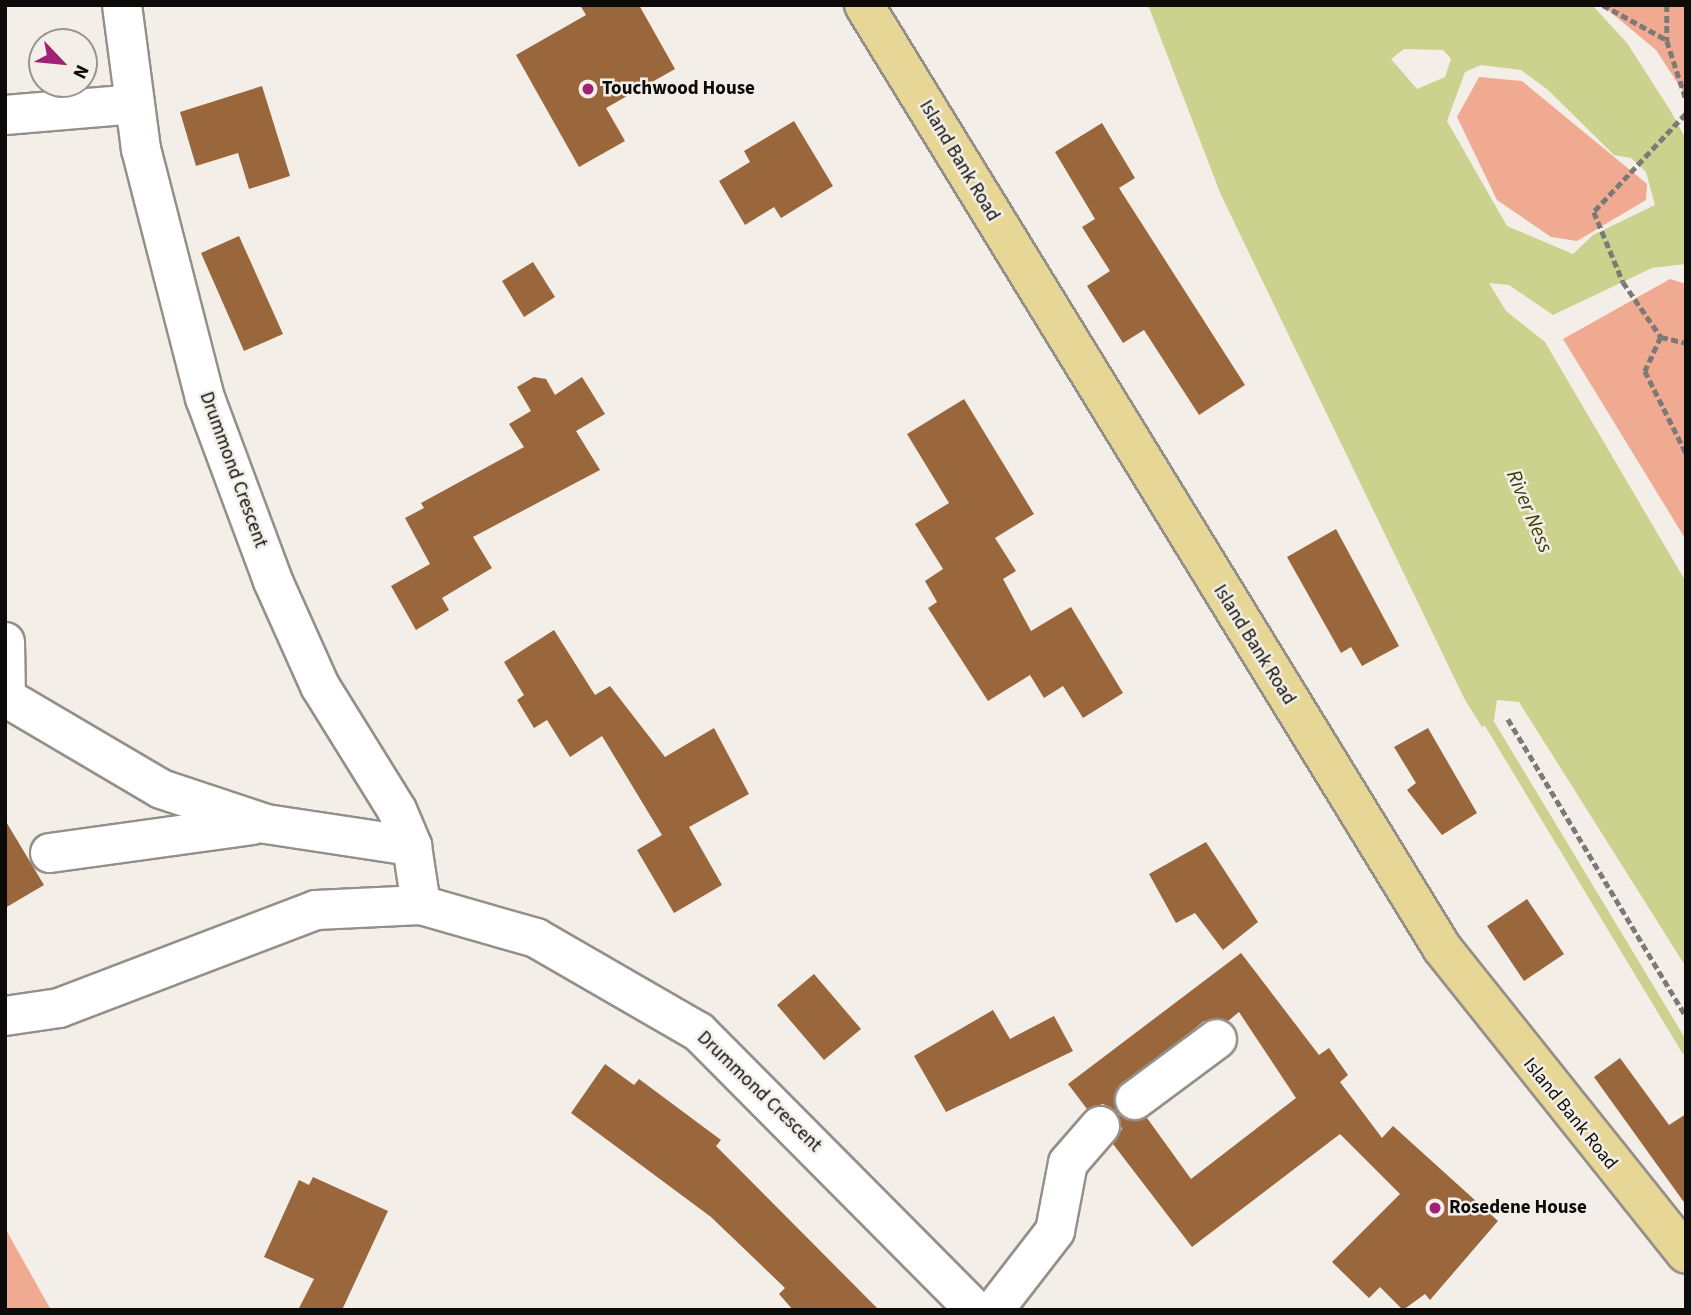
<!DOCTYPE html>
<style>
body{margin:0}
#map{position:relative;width:1691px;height:1315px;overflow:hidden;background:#f3efe8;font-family:"Source Sans 3",sans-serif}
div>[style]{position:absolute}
.forest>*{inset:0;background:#efaa91}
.water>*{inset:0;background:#cad28d}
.stream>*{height:10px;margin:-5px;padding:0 5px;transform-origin:5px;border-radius:5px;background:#cad28d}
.building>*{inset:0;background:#9a663b}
.path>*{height:4.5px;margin-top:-2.25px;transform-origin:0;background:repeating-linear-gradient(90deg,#7d7a76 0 7px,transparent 0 10.5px)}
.roads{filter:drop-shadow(2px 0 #948f89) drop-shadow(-2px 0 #948f89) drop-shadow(0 2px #948f89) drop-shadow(0 -2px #948f89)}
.minor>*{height:38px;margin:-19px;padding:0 19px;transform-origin:19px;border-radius:19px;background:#fff}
.major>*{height:38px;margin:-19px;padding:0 19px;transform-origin:19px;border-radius:19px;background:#e7d796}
.dots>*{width:19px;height:19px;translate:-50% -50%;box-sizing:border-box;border:4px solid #f3efe8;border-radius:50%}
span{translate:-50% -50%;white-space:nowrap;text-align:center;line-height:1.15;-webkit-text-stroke:5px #f3efe8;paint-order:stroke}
.poi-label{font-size:19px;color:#0d0b09;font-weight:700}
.left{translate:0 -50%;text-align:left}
.street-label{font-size:19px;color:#0d0b09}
.water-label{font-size:21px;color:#3a3e08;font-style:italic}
.frame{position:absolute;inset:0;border:7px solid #0d0b09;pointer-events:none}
.north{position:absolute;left:28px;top:28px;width:70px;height:70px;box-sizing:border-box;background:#f3efe8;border:2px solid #97948f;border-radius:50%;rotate:116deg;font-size:19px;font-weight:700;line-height:28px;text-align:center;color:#0d0b09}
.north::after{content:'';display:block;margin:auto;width:24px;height:32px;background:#a12274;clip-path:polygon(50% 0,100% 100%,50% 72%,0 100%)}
</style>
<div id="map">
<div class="forest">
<div style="clip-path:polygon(1602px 5px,1686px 5px,1686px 96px,1656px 50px)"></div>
<div style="clip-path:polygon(1479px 77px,1522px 81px,1647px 184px,1646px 200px,1577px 241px,1551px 237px,1497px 200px,1457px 117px)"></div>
<div style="clip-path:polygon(1670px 279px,1686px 284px,1686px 540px,1563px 339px)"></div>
<div style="clip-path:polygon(5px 1228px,51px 1310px,5px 1310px)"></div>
</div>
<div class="water">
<div style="clip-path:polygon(evenodd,1148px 5px,1592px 5px,1627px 43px,1670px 110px,1686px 139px,1686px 264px,1652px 268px,1553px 315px,1509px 285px,1489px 283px,1506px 311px,1545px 342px,1686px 582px,1686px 967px,1519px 702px,1497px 700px,1494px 720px,1482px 727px,1465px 700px,1221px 195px,1148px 5px,1404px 49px,1443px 50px,1451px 59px,1445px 77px,1417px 89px,1391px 59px,1404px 49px,1148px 5px,1481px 65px,1521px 70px,1548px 90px,1614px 155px,1631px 158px,1646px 172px,1655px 205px,1593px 235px,1573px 254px,1507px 226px,1447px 121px,1465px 72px,1481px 65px)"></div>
</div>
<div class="stream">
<div style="left:1483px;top:713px;width:393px;rotate:58.9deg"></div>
</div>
<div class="building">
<div style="clip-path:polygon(580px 5px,639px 5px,675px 69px,606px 108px,625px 141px,579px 167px,516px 55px,586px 15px)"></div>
<div style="clip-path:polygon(262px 86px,290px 176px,249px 189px,238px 153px,196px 166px,180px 112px)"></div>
<div style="clip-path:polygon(794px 121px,833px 186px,781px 218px,774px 207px,745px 225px,719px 181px,750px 162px,744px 151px)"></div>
<div style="clip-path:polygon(1102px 123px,1135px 178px,1119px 188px,1245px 385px,1199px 415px,1144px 330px,1123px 343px,1087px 286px,1110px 271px,1082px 227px,1095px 219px,1055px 152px)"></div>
<div style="clip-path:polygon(239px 236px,283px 334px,244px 351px,201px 253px)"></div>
<div style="clip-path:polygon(533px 262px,555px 297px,524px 317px,502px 281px)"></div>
<div style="clip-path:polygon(534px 377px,546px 379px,555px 395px,582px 377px,605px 414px,576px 431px,600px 470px,473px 537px,492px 568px,442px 598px,449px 610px,416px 630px,391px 586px,430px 564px,405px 518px,424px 508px,421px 503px,524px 447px,509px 424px,531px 411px,517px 387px)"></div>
<div style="clip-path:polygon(964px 399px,1034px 514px,995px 538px,1016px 571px,1003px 579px,1031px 631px,1071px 607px,1123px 693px,1083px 718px,1063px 686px,1044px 698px,1030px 675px,988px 701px,928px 608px,937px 602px,925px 581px,943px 569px,915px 524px,949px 503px,907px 434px)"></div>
<div style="clip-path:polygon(1336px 529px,1399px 646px,1362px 666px,1351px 647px,1341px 653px,1287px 557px)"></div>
<div style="clip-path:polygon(554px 630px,595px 695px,610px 686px,665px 757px,714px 728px,749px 794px,689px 827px,722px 885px,674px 913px,637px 850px,662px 835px,602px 736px,570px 757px,547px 720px,534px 728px,517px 700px,524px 695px,504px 662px)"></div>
<div style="clip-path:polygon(1428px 728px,1477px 813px,1442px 835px,1407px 790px,1416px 783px,1394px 747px)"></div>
<div style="clip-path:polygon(5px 820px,44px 885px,5px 908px)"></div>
<div style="clip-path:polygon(1206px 842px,1258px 922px,1223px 950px,1195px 913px,1176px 923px,1149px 874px)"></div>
<div style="clip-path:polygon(1527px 899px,1564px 954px,1524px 981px,1487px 926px)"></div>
<div style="clip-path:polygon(evenodd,1241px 953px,1319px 1055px,1329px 1048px,1348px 1075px,1340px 1082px,1382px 1138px,1393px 1126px,1498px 1221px,1430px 1300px,1425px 1294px,1403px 1310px,1380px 1287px,1369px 1298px,1332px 1262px,1400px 1194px,1340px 1134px,1192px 1247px,1113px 1144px,1122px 1129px,1115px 1110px,1103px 1104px,1087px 1109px,1068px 1084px,1241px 953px,1239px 1012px,1296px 1098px,1191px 1179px,1147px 1118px,1127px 1120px,1118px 1114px,1115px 1092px,1204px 1021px,1228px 1021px,1239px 1012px)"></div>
<div style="clip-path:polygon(814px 974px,861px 1029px,824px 1060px,777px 1005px)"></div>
<div style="clip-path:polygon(993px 1010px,1010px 1039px,1054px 1016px,1073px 1051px,946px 1112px,914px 1056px)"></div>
<div style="clip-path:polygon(1620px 1058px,1669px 1125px,1686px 1114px,1686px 1205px,1594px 1077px)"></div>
<div style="clip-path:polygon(605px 1064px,634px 1085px,639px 1079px,721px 1140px,716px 1146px,879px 1310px,793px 1310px,779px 1294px,785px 1288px,711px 1217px,571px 1113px)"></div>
<div style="clip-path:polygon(313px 1177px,388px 1211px,342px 1310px,298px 1310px,314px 1279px,264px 1257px,299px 1180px,309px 1185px)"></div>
</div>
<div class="path">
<div style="left:1603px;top:5px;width:73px;rotate:28.7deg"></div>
<div style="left:1667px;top:5px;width:36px;rotate:90deg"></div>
<div style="left:1667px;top:41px;width:61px;rotate:71.9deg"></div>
<div style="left:1686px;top:114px;width:134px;rotate:133.2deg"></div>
<div style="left:1594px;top:212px;width:76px;rotate:67.5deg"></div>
<div style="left:1623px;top:282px;width:67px;rotate:55.4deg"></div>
<div style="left:1661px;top:337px;width:38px;rotate:115deg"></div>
<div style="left:1645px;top:371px;width:92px;rotate:63.4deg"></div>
<div style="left:1661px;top:337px;width:26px;rotate:13deg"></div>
<div style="left:1508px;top:719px;width:346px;rotate:59.1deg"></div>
</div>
<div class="roads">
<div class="minor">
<div style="left:122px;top:5px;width:145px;rotate:82.5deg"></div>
<div style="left:141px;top:149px;width:257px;rotate:75.6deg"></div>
<div style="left:205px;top:398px;width:195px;rotate:69.6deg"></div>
<div style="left:273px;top:581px;width:115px;rotate:65.9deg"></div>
<div style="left:320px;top:686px;width:146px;rotate:58.2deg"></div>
<div style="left:397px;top:810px;width:39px;rotate:67deg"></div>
<div style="left:412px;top:846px;width:60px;rotate:81.3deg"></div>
<div style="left:5px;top:115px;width:130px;rotate:-4.8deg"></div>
<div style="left:5px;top:642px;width:55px;rotate:89deg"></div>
<div style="left:5px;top:697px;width:181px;rotate:30.5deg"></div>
<div style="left:161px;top:789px;width:111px;rotate:18.4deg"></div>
<div style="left:266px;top:824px;width:148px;rotate:8.6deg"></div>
<div style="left:50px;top:853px;width:205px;rotate:-7.9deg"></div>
<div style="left:5px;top:1016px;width:55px;rotate:-8.4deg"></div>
<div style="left:59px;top:1008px;width:275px;rotate:-20.9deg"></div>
<div style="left:316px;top:910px;width:105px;rotate:-2.7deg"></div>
<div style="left:421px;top:905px;width:120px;rotate:16deg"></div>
<div style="left:536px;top:938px;width:188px;rotate:30deg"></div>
<div style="left:699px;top:1032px;width:392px;rotate:45.2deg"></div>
<div style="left:1135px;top:1100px;width:102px;rotate:-36.6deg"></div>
<div style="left:994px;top:1310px;width:100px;rotate:-52.3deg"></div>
<div style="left:1055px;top:1231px;width:69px;rotate:-79.2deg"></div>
<div style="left:1068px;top:1163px;width:49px;rotate:-49.1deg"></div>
</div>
<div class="major">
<div style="left:864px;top:5px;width:1106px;rotate:58.49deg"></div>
<div style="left:1442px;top:948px;width:391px;rotate:51.4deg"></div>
</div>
</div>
<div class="dots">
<div style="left:588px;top:89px;background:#a12274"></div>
<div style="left:1435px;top:1208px;background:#a12274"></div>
</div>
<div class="poi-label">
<span class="left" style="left:602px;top:89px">Touchwood House</span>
<span class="left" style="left:1449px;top:1208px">Rosedene House</span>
</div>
<div class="street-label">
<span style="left:959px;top:161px;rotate:59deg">Island Bank Road</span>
<span style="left:233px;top:470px;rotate:70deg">Drummond Crescent</span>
<span style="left:1254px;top:645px;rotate:58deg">Island Bank Road</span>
<span style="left:759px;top:1092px;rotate:44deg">Drummond Crescent</span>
<span style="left:1570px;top:1114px;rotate:51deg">Island Bank Road</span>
</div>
<div class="water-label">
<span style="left:1530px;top:511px;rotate:67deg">River Ness</span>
</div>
<div class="frame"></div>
<div class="north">N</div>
</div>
